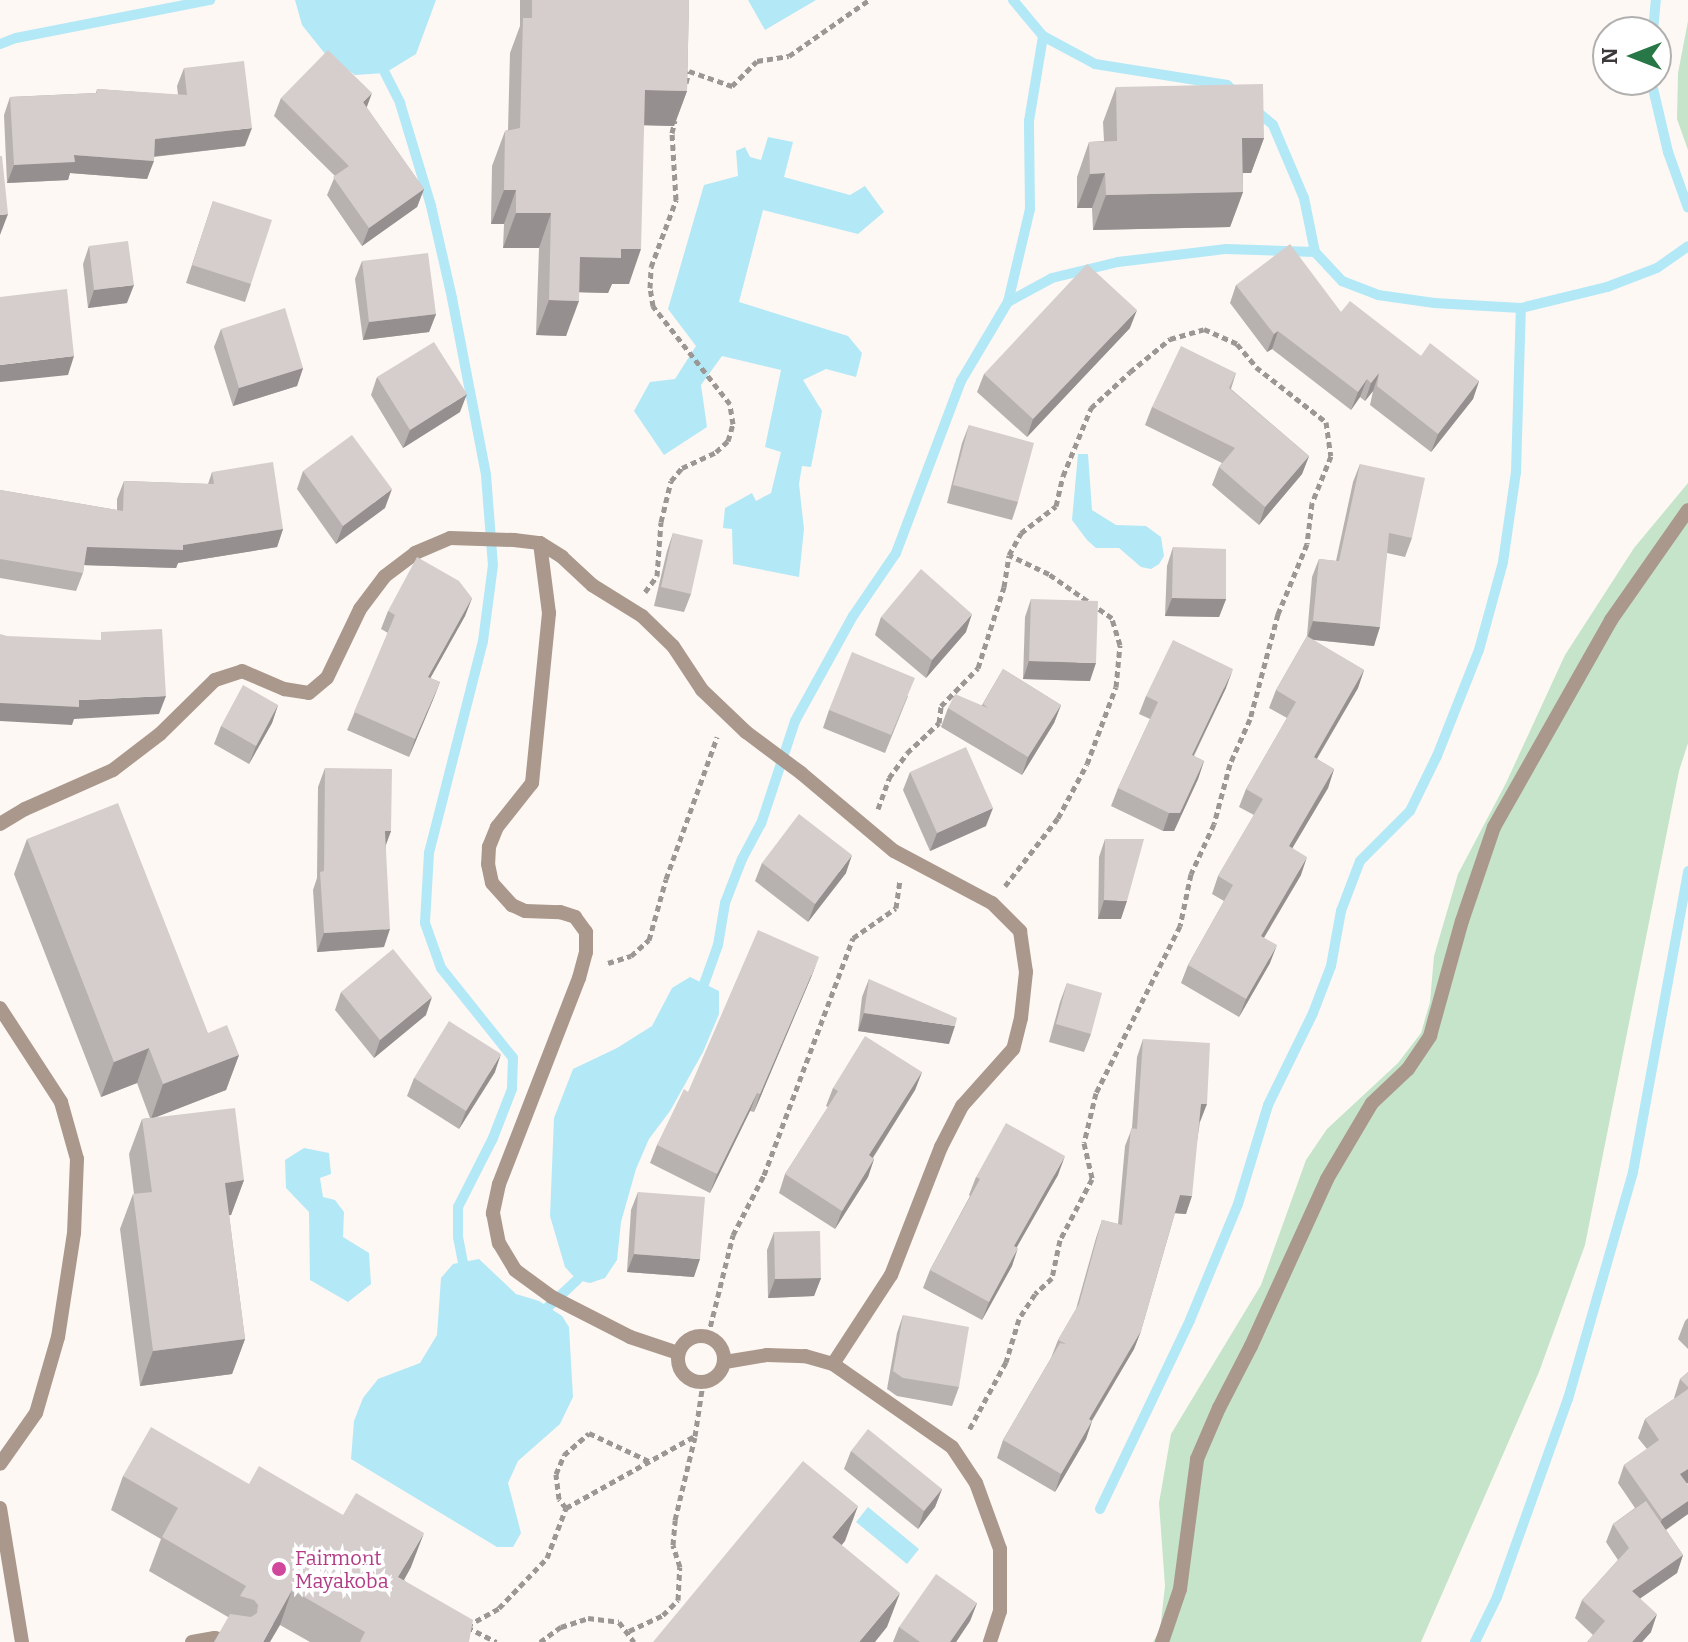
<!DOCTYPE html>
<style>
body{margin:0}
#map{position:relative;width:1688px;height:1642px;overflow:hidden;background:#fdf8f3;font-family:Bitter,serif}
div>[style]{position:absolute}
.green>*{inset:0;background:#c5e4ca}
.water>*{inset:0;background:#b3e8f7}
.stream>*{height:10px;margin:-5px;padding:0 5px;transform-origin:5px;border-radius:5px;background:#b3e8f7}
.path>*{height:5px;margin-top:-2.5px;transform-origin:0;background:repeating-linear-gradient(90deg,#9b9794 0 6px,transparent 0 10px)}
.lane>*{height:14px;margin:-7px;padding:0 7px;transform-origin:7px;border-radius:7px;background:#aa988d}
.lane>.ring{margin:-7px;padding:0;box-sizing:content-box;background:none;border:14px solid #aa988d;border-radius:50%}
.wall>*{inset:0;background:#b7b1af}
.shaded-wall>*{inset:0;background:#95908f}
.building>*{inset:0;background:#d5cecc}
.dots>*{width:22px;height:22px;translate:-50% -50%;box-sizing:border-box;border:4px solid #fff;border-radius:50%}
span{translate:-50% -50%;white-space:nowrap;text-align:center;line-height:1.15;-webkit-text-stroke:7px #fff;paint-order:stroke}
.hotel-label{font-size:20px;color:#b23c85}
.left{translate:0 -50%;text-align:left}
.north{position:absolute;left:1592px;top:16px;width:80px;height:80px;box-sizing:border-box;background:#fff;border:2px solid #b1b0af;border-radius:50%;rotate:270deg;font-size:22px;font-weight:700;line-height:32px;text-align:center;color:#3c3a38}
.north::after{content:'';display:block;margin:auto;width:28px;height:36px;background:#287747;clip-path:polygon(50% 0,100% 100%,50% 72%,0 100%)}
</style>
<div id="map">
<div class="green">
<div style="clip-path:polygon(1688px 21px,1688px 150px,1677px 119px,1678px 73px)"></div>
<div style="clip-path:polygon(1688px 483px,1688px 743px,1679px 771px,1585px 1245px,1539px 1372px,1421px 1642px,1153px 1642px,1160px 1630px,1165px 1586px,1159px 1503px,1171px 1434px,1261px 1285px,1306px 1160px,1327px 1129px,1398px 1063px,1421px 1033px,1430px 1002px,1434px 956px,1458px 874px,1506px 783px,1565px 655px,1634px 548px)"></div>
</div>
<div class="water">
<div style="clip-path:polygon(295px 0,436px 0,416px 54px,385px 73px,355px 75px,326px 55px,302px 25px)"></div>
<div style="clip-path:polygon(748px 0,816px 0,765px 30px)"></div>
<div style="clip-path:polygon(768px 137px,793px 142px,784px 177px,850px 195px,865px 186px,884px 212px,858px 234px,763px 210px,739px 302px,848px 336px,862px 353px,856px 377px,826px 369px,803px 380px,822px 411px,811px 467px,802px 466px,799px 484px,804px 529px,799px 577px,733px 564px,732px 529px,723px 528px,725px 508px,752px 493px,756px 501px,771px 493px,781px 452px,765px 447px,781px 370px,722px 356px,701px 385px,707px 427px,664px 455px,634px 411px,650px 382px,675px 379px,696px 346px,668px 309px,704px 185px,738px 176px,736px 151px,745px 147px,750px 157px,761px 160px)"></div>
<div style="clip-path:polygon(1078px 454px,1088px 454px,1092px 510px,1116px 525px,1146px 526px,1161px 537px,1164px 556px,1159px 564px,1151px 569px,1141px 567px,1119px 548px,1096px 548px,1087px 540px,1072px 520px)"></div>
<div style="clip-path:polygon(690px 977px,719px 991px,719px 1014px,703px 1052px,670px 1111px,649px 1139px,636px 1169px,621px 1222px,617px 1260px,605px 1278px,590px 1283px,577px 1280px,565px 1267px,550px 1216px,554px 1118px,573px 1069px,617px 1048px,652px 1026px,672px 988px)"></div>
<div style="clip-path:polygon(304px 1148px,329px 1153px,331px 1174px,320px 1178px,323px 1197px,335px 1200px,344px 1212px,343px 1237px,369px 1253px,371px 1284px,348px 1302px,310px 1280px,309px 1212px,286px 1188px,285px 1160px)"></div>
<div style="clip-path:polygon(479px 1259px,516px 1294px,539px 1301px,562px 1316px,569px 1327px,573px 1397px,560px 1424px,518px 1461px,508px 1483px,521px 1533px,513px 1547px,497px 1547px,351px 1459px,354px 1421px,363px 1398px,378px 1379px,420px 1363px,437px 1335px,441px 1278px,453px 1264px)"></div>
<div style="clip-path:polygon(868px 1507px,919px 1549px,907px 1564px,856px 1522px)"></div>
</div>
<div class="stream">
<div style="left:1013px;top:0;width:47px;rotate:50.2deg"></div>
<div style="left:1043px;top:36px;width:59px;rotate:28.3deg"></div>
<div style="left:1095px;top:64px;width:134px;rotate:9deg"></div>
<div style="left:1227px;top:85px;width:11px;rotate:41deg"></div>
<div style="left:1653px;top:32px;width:32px;rotate:-85deg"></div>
<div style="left:0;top:44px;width:17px;rotate:-21deg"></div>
<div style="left:16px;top:38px;width:198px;rotate:-11.1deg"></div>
<div style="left:385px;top:73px;width:34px;rotate:63deg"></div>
<div style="left:400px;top:103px;width:108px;rotate:73.2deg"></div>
<div style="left:431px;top:206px;width:94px;rotate:77.1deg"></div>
<div style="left:452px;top:298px;width:180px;rotate:79.1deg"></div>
<div style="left:486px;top:475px;width:90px;rotate:85.6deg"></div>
<div style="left:493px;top:565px;width:77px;rotate:97.5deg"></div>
<div style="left:483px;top:641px;width:219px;rotate:104.3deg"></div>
<div style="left:429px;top:853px;width:70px;rotate:93.3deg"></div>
<div style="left:425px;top:923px;width:48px;rotate:70.4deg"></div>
<div style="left:441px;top:968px;width:115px;rotate:51.3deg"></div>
<div style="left:513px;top:1058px;width:31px;rotate:92deg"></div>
<div style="left:512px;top:1089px;width:53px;rotate:111.2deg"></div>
<div style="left:493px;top:1138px;width:77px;rotate:116.9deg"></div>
<div style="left:458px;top:1207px;width:30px;rotate:90deg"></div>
<div style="left:458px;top:1237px;width:25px;rotate:79deg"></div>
<div style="left:1651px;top:80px;width:74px;rotate:76.7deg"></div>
<div style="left:1668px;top:152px;width:59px;rotate:70.3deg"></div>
<div style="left:1253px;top:108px;width:26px;rotate:40deg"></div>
<div style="left:1273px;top:125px;width:79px;rotate:67deg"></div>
<div style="left:1304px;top:198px;width:55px;rotate:78.5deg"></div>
<div style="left:1315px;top:252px;width:40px;rotate:47deg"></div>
<div style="left:1342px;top:281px;width:39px;rotate:21deg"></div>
<div style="left:1378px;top:295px;width:57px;rotate:8.1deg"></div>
<div style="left:1434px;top:303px;width:87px;rotate:3.3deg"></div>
<div style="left:1521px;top:308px;width:89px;rotate:-13.7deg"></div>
<div style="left:1607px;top:287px;width:53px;rotate:-20.8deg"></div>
<div style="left:1657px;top:268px;width:38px;rotate:-35deg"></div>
<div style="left:1008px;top:302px;width:96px;rotate:-76.7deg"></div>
<div style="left:1030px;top:209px;width:88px;rotate:-90.7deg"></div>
<div style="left:1029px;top:121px;width:86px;rotate:-80.6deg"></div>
<div style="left:704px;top:984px;width:41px;rotate:-70.3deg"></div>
<div style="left:718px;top:945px;width:43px;rotate:-80.5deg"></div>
<div style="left:725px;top:903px;width:47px;rotate:-68.9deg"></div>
<div style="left:742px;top:859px;width:40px;rotate:-62deg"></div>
<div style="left:761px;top:824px;width:108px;rotate:-71.7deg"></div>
<div style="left:795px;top:721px;width:120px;rotate:-61.1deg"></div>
<div style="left:853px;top:616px;width:76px;rotate:-55.7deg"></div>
<div style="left:896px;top:553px;width:184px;rotate:-69.3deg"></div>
<div style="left:961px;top:381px;width:92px;rotate:-59.3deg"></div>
<div style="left:1008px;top:302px;width:50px;rotate:-28.6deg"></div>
<div style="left:1052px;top:278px;width:68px;rotate:-13.6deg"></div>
<div style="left:1118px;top:262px;width:109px;rotate:-6.9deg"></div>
<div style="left:1226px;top:249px;width:89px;rotate:1.9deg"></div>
<div style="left:548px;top:1307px;width:40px;rotate:-43deg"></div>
<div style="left:1100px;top:1509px;width:209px;rotate:-64.5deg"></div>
<div style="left:1190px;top:1320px;width:126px;rotate:-67.5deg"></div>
<div style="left:1238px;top:1204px;width:103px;rotate:-73.1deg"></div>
<div style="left:1268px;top:1105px;width:102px;rotate:-63.9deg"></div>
<div style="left:1313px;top:1013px;width:50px;rotate:-69deg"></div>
<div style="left:1331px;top:966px;width:56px;rotate:-79.7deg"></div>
<div style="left:1341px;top:911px;width:53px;rotate:-69.2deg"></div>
<div style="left:1360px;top:861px;width:71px;rotate:-45deg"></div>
<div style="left:1410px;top:811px;width:61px;rotate:-63.9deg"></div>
<div style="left:1437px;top:756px;width:114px;rotate:-68.4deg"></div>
<div style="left:1479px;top:650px;width:91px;rotate:-74.7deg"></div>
<div style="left:1503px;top:562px;width:91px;rotate:-81.8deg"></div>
<div style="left:1516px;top:472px;width:164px;rotate:-88.3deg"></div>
<div style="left:1475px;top:1642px;width:50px;rotate:-63.9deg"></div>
<div style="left:1497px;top:1597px;width:210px;rotate:-70.3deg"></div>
<div style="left:1568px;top:1399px;width:236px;rotate:-74deg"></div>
<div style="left:1633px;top:1172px;width:306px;rotate:-79.6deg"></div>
</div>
<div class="path">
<div style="left:686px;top:83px;width:12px;rotate:-76deg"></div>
<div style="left:689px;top:71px;width:46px;rotate:19.2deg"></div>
<div style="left:732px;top:86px;width:35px;rotate:-45deg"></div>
<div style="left:757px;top:61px;width:32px;rotate:-9deg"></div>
<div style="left:789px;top:56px;width:98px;rotate:-35deg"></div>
<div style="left:645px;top:592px;width:20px;rotate:-53deg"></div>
<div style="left:657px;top:576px;width:54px;rotate:-85.8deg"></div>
<div style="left:661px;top:522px;width:42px;rotate:-76.3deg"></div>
<div style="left:671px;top:481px;width:17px;rotate:-50deg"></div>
<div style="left:682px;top:468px;width:38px;rotate:-25deg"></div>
<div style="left:716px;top:452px;width:16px;rotate:-43deg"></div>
<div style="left:728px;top:441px;width:18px;rotate:-74deg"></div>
<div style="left:733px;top:424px;width:20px;rotate:-99deg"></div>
<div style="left:730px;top:404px;width:125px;rotate:-128.2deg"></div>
<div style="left:653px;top:306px;width:18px;rotate:-99deg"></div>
<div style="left:650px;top:288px;width:21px;rotate:-87deg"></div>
<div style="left:651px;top:267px;width:72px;rotate:-69.5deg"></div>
<div style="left:676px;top:200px;width:67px;rotate:-93.4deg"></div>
<div style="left:672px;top:133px;width:13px;rotate:-77deg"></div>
<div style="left:878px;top:809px;width:33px;rotate:-70deg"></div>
<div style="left:889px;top:778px;width:31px;rotate:-54deg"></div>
<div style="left:907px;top:753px;width:44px;rotate:-43.2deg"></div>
<div style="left:939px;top:723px;width:17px;rotate:-83deg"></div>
<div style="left:941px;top:706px;width:53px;rotate:-45.8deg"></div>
<div style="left:978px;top:668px;width:85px;rotate:-72.2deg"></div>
<div style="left:1004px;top:587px;width:32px;rotate:-81deg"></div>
<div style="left:1009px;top:555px;width:25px;rotate:-61deg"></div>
<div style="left:1021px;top:533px;width:44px;rotate:-37.6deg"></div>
<div style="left:1056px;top:506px;width:31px;rotate:-77deg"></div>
<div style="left:1063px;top:476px;width:74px;rotate:-67.6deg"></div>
<div style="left:1091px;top:408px;width:53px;rotate:-42.7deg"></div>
<div style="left:1130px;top:372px;width:52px;rotate:-39.5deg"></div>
<div style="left:1170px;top:339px;width:35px;rotate:-16deg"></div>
<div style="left:1204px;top:329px;width:36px;rotate:24deg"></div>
<div style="left:1237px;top:344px;width:30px;rotate:50deg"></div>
<div style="left:1256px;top:367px;width:89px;rotate:38.2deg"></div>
<div style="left:1326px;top:422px;width:34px;rotate:82deg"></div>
<div style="left:1331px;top:456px;width:51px;rotate:112deg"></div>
<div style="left:1312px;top:503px;width:41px;rotate:97deg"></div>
<div style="left:1307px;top:544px;width:76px;rotate:112.5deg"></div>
<div style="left:1278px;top:614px;width:109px;rotate:104.9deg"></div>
<div style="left:1250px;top:719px;width:49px;rotate:114deg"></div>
<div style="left:1230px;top:764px;width:62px;rotate:104.9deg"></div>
<div style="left:1214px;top:824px;width:55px;rotate:114.7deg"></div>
<div style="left:1191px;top:874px;width:53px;rotate:101.9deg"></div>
<div style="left:1180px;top:926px;width:187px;rotate:116.7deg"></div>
<div style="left:1096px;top:1093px;width:51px;rotate:103.5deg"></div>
<div style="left:1084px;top:1143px;width:37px;rotate:77deg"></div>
<div style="left:1092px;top:1179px;width:69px;rotate:117.7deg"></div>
<div style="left:1060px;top:1240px;width:39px;rotate:102deg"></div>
<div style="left:1052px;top:1278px;width:23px;rotate:137deg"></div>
<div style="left:1035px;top:1294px;width:30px;rotate:123deg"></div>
<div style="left:1019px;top:1319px;width:45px;rotate:106.8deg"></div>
<div style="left:1006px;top:1362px;width:77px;rotate:118.6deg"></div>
<div style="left:1005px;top:886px;width:86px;rotate:-52.1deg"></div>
<div style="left:1058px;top:818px;width:61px;rotate:-61.8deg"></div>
<div style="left:1087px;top:764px;width:82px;rotate:-69.4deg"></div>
<div style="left:1116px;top:687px;width:42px;rotate:-84.6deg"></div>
<div style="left:1120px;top:645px;width:28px;rotate:-107deg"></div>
<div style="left:1112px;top:618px;width:77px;rotate:-145.1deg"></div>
<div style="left:1049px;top:574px;width:44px;rotate:-154.6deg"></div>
<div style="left:608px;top:963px;width:24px;rotate:-17deg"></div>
<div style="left:631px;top:956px;width:24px;rotate:-42deg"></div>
<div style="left:649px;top:940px;width:63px;rotate:-74.4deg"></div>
<div style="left:666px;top:879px;width:151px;rotate:-70.2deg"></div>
<div style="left:708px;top:1336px;width:104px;rotate:-76.1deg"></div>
<div style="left:733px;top:1235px;width:68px;rotate:-62.7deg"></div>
<div style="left:764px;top:1175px;width:253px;rotate:-69.4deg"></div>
<div style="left:853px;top:938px;width:52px;rotate:-34.9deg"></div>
<div style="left:896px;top:908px;width:29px;rotate:-82deg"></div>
<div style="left:566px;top:1508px;width:11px;rotate:-128deg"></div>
<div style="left:559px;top:1499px;width:25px;rotate:-97deg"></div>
<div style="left:556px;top:1474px;width:21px;rotate:-67deg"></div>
<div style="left:564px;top:1455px;width:33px;rotate:-41deg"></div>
<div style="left:589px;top:1433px;width:66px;rotate:25deg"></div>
<div style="left:467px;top:1626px;width:37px;rotate:-29deg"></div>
<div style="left:499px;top:1608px;width:69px;rotate:-46.2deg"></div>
<div style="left:547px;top:1558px;width:53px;rotate:-69.2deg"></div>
<div style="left:566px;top:1508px;width:148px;rotate:-29.2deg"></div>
<div style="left:695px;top:1436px;width:54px;rotate:-81.4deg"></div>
<div style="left:467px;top:1627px;width:33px;rotate:27deg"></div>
<div style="left:629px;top:1631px;width:38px;rotate:-25deg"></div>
<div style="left:663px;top:1615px;width:21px;rotate:-45deg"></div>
<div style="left:678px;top:1600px;width:33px;rotate:-87deg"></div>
<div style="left:680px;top:1567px;width:23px;rotate:-108deg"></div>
<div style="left:673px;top:1545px;width:25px;rotate:-85deg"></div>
<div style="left:675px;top:1520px;width:85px;rotate:-76.5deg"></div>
<div style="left:540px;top:1642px;width:26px;rotate:-36deg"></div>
<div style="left:561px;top:1627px;width:28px;rotate:-18deg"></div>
<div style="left:588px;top:1618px;width:31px;rotate:7deg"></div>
<div style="left:619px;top:1622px;width:25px;rotate:53deg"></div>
</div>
<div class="lane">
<div style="left:540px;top:543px;width:71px;rotate:82.7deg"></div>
<div style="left:549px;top:613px;width:171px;rotate:95.7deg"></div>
<div style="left:532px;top:783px;width:56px;rotate:128.5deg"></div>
<div style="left:497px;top:827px;width:22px;rotate:112deg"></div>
<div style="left:489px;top:847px;width:17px;rotate:93deg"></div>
<div style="left:488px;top:864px;width:19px;rotate:78deg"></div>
<div style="left:492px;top:883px;width:30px;rotate:48deg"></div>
<div style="left:512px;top:905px;width:14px;rotate:25deg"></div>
<div style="left:525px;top:911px;width:35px;rotate:2deg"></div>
<div style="left:560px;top:912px;width:16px;rotate:18deg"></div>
<div style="left:575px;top:917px;width:19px;rotate:54deg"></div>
<div style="left:586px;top:932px;width:20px;rotate:90deg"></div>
<div style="left:586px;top:952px;width:27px;rotate:105deg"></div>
<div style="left:579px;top:978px;width:221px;rotate:111.2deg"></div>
<div style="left:499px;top:1184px;width:30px;rotate:102deg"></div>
<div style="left:493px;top:1213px;width:31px;rotate:79deg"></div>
<div style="left:499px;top:1243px;width:31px;rotate:59deg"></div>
<div style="left:515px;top:1270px;width:46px;rotate:36.1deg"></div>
<div style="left:552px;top:1297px;width:88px;rotate:27.1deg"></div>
<div style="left:630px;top:1337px;width:51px;rotate:18.4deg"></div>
<div style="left:0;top:824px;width:29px;rotate:-31deg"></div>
<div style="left:25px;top:809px;width:96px;rotate:-23.9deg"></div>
<div style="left:113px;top:770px;width:59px;rotate:-37.5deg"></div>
<div style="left:160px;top:734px;width:77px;rotate:-44.5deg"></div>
<div style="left:215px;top:680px;width:28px;rotate:-18deg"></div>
<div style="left:242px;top:671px;width:46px;rotate:23.2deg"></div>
<div style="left:284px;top:689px;width:25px;rotate:9deg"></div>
<div style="left:309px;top:693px;width:23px;rotate:-40deg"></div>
<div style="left:327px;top:678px;width:76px;rotate:-64.4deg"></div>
<div style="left:360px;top:609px;width:41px;rotate:-52.9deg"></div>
<div style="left:385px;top:576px;width:38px;rotate:-37deg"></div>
<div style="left:415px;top:553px;width:38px;rotate:-23deg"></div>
<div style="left:450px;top:538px;width:64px;rotate:1.8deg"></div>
<div style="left:514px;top:540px;width:26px;rotate:7deg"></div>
<div style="left:540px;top:543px;width:26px;rotate:32deg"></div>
<div style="left:562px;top:557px;width:41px;rotate:43deg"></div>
<div style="left:592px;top:585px;width:59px;rotate:31.8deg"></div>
<div style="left:642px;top:616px;width:43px;rotate:44.1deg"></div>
<div style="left:673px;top:646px;width:53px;rotate:56.6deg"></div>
<div style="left:702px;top:690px;width:61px;rotate:43.7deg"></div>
<div style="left:746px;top:732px;width:69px;rotate:36.7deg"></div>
<div style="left:801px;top:773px;width:121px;rotate:40deg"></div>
<div style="left:894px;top:851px;width:111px;rotate:28deg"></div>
<div style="left:992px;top:903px;width:40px;rotate:45deg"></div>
<div style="left:1020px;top:931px;width:41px;rotate:81.7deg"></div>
<div style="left:1026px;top:972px;width:46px;rotate:96.2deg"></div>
<div style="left:1021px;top:1018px;width:32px;rotate:104deg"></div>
<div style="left:1013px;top:1049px;width:76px;rotate:131.8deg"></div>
<div style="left:962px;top:1106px;width:46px;rotate:117.1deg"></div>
<div style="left:941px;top:1147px;width:137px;rotate:111.3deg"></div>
<div style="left:891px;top:1275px;width:106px;rotate:123.1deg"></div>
<div style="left:0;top:1008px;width:112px;rotate:57deg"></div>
<div style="left:61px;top:1102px;width:59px;rotate:74.3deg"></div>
<div style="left:77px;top:1159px;width:74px;rotate:92.3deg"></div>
<div style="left:74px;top:1233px;width:105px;rotate:98.7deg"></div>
<div style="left:58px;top:1337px;width:79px;rotate:106.1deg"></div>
<div style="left:36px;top:1413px;width:62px;rotate:125.2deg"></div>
<div class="ring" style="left:678px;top:1336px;width:32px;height:32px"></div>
<div style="left:725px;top:1362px;width:43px;rotate:-9.5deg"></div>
<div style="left:767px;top:1355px;width:38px;rotate:2deg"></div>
<div style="left:805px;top:1356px;width:29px;rotate:16deg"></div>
<div style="left:833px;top:1364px;width:145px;rotate:34.9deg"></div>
<div style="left:952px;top:1447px;width:43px;rotate:56.3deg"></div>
<div style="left:976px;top:1483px;width:70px;rotate:70deg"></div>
<div style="left:1000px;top:1549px;width:62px;rotate:90deg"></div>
<div style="left:1000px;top:1611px;width:33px;rotate:108deg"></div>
<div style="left:0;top:1508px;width:136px;rotate:80.7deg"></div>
<div style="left:192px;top:1642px;width:23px;rotate:-10deg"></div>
<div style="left:215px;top:1638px;width:21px;rotate:11deg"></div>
<div style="left:1162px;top:1642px;width:56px;rotate:-71.2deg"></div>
<div style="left:1180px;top:1589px;width:131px;rotate:-82.5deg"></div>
<div style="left:1197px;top:1459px;width:56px;rotate:-66.7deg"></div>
<div style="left:1219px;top:1408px;width:70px;rotate:-62.7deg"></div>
<div style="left:1251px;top:1346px;width:183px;rotate:-65.5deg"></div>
<div style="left:1327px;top:1179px;width:88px;rotate:-59.4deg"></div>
<div style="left:1372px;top:1103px;width:50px;rotate:-43.4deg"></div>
<div style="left:1408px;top:1069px;width:40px;rotate:-56deg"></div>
<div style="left:1430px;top:1036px;width:119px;rotate:-74.5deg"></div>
<div style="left:1462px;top:921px;width:99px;rotate:-71.2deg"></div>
<div style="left:1494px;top:827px;width:238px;rotate:-60.5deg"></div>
<div style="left:1611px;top:620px;width:134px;rotate:-55deg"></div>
</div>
<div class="wall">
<div style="clip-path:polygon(520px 0,689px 0,687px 91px,674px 126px,644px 125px,629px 284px,612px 284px,608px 293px,579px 292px,566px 336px,536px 335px,539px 248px,503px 248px,504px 224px,491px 224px,492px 166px,505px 131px,508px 130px,510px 53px,520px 26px)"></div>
<div style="clip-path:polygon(184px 68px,245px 146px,154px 157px,147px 179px,70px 173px,68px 180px,7px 183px,4px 115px,10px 97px,96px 93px,97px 89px,178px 95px,177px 86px)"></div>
<div style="clip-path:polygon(1116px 87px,1264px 138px,1251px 173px,1243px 173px,1243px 192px,1230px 227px,1093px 230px,1092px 208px,1077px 208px,1077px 177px,1089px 142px,1104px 141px,1103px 122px)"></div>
<div style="clip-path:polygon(281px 98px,367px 108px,424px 189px,417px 207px,362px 246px,327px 195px,335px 176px,274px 116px)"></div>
<div style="clip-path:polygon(213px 201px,251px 284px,245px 302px,186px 283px)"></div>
<div style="clip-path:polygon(89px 246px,127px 303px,88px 308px,83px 264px)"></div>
<div style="clip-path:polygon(362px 261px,436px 314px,429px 332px,363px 340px,355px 279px)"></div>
<div style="clip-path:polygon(1236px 285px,1341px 312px,1421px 356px,1479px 381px,1473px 399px,1431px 452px,1370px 405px,1373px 391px,1365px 401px,1360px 397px,1351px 410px,1272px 349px,1267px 352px,1230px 303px)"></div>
<div style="clip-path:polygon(1130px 328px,1027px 437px,977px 392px,984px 374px)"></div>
<div style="clip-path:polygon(221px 329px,303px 368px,297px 386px,233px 406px,214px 347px)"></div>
<div style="clip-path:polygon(1236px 373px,1231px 389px,1309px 456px,1302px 474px,1259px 525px,1212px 485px,1219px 467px,1222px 463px,1145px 425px,1152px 407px)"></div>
<div style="clip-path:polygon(377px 377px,460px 412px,403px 448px,371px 395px)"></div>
<div style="clip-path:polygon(969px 425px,1018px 502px,1012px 520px,947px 503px,962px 443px)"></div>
<div style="clip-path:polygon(1360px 464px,1412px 538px,1405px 557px,1387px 553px,1374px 646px,1313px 640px,1364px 670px,1358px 688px,1317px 759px,1334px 769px,1328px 788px,1292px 848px,1301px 875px,1264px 938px,1270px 963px,1239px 1017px,1181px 983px,1188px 965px,1224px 901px,1212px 894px,1218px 876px,1254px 815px,1239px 807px,1246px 789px,1287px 718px,1269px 708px,1276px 690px,1307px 636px,1312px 577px,1319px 559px,1336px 561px,1353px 482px)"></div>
<div style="clip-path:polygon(303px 471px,385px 508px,336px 544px,297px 489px)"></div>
<div style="clip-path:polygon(212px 472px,283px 529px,277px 547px,178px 563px,176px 568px,84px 565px,83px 573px,76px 591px,0 578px,0 490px,117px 510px,117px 499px,124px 481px,208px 484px)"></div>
<div style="clip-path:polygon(673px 533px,691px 594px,684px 612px,654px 606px,667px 551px)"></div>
<div style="clip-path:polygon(1173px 547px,1226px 599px,1219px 617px,1165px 616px,1167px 566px)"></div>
<div style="clip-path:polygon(472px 598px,465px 616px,430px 678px,440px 682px,409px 757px,347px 730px,388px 633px,381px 629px,388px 611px)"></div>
<div style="clip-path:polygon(1031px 599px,1090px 681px,1023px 679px,1025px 617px)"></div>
<div style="clip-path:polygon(881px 617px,966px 632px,926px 678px,875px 635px)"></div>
<div style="clip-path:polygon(1003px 669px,1061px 705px,1054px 723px,1022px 775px,941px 727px,948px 708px,982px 705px)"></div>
<div style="clip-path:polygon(1226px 688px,1194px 756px,1204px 761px,1198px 779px,1174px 831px,1163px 831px,1111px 806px,1118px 788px,1150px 719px,1139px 714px,1146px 696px)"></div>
<div style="clip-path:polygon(908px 696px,885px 753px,823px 728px,829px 710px)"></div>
<div style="clip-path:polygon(278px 705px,272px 723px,249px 764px,214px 744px,221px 726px)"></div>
<div style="clip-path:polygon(325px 768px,391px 831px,386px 845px,384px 947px,317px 952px,313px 890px,317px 878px,318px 787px)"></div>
<div style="clip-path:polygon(910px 772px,986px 826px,930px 851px,903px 790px)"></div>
<div style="clip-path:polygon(27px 839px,208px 1033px,239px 1055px,226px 1090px,154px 1118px,244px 1180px,231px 1215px,229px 1215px,245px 1339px,232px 1374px,140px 1386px,120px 1229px,133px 1194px,134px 1194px,129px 1154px,142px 1119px,150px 1118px,137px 1083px,101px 1097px,14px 874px)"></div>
<div style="clip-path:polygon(1105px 839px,1121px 919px,1098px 919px,1099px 857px)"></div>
<div style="clip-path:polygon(762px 863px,846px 873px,808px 922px,755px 881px)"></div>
<div style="clip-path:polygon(812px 975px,754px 1112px,750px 1111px,710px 1193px,650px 1163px,657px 1145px,688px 1092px)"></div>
<div style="clip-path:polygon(869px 979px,949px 1044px,858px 1031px,862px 997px)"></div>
<div style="clip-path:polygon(1067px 983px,1091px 1034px,1084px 1052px,1049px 1042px,1060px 1002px)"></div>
<div style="clip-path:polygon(341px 992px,426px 1015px,374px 1058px,335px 1010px)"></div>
<div style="clip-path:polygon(1143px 1039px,1200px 1122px,1186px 1214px,1175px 1213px,1141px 1331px,1134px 1349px,1092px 1421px,1086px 1439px,1055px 1492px,997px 1458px,1003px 1440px,1051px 1358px,1058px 1340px,1076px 1309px,1096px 1238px,1102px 1220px,1118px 1224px,1125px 1146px,1132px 1128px,1137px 1057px)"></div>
<div style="clip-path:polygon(495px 1072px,459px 1129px,407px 1096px,414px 1078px)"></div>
<div style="clip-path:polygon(922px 1072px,915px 1090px,873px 1158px,874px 1159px,868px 1177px,835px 1229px,779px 1193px,785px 1174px,828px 1107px,826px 1106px,833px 1088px)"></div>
<div style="clip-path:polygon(1058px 1175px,1017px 1247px,1012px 1266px,982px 1320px,923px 1288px,930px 1270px,970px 1196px,969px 1195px,976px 1177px)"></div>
<div style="clip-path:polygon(638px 1192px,694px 1277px,627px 1272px,631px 1210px)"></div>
<div style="clip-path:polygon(774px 1232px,821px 1278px,814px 1296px,768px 1298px,767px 1250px)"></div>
<div style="clip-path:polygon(903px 1315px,959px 1387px,952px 1406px,897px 1396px,887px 1389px,897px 1333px)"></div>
<div style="clip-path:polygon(1688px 1318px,1688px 1349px,1678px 1339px,1685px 1321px)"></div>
<div style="clip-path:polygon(1688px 1372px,1688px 1483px,1687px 1483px,1688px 1514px,1666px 1530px,1683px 1555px,1677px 1573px,1640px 1598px,1651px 1632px,1642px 1642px,1587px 1642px,1593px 1635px,1575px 1618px,1582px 1600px,1618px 1560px,1606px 1542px,1613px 1524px,1635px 1508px,1618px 1483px,1624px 1465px,1647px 1449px,1638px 1438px,1645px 1419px,1675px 1398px,1674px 1398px,1680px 1379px)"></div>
<div style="clip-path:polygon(851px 1451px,942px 1489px,935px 1507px,918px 1529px,844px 1469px)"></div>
<div style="clip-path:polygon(123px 1476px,249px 1484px,411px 1567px,404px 1580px,469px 1642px,310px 1642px,280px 1625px,228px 1617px,149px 1571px,161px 1539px,111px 1510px)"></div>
<div style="clip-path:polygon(977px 1603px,970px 1621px,956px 1642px,893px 1642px,899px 1627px)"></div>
</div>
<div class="shaded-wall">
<div style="clip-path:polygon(645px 90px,687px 91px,674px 126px,632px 125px)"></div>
<div style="clip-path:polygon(372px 93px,365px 112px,363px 102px)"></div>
<div style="clip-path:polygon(252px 128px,245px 146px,149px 157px,155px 139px)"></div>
<div style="clip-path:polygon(1242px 138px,1264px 138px,1251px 173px,1229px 173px)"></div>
<div style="clip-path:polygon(74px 155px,154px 161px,147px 179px,70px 173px,68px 180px,7px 183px,14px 165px)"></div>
<div style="clip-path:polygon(1105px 173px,1092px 208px,1077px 208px,1090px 174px)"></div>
<div style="clip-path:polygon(424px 189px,417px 207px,362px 246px,369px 228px)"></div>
<div style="clip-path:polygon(504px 190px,516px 190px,504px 224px,491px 224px)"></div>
<div style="clip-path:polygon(1243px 192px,1230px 227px,1093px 230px,1106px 195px)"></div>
<div style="clip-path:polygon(516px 213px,551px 213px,539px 248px,503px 248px)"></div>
<div style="clip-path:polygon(8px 214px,0 235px,0 215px)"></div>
<div style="clip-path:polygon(621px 249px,641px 249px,629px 284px,612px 284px,608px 293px,568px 292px,580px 257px)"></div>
<div style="clip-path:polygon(134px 285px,127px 303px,88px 308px,94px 290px)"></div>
<div style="clip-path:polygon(549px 300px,579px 301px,566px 336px,536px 335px)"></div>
<div style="clip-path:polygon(1137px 310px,1130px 328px,1027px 437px,1033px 419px)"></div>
<div style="clip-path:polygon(436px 314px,429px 332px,363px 340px,369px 322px)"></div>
<div style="clip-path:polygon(1278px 331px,1272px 349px,1267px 352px,1274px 334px)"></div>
<div style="clip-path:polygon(74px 356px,68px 375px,0 382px,0 365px)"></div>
<div style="clip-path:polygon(303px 368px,297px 386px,233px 406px,239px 388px)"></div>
<div style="clip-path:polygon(1379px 373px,1373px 391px,1365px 401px,1371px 383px)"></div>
<div style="clip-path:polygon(1367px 379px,1360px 397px,1351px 410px,1358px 392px)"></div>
<div style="clip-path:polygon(1479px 381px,1473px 399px,1431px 452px,1438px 434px)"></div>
<div style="clip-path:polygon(467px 394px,460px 412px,403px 448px,410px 430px)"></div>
<div style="clip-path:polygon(1309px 456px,1302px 474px,1259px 525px,1265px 507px)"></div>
<div style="clip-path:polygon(392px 489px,385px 508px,336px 544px,343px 526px)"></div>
<div style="clip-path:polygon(283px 529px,277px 547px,178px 563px,176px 568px,80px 565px,87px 547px,183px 545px)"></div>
<div style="clip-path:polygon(472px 598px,465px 616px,421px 695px,428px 677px)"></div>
<div style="clip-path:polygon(1172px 598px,1226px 599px,1219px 617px,1165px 616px)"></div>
<div style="clip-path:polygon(972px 614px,966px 632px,926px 678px,932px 660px)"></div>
<div style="clip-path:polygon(1313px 621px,1380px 627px,1374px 646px,1307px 639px)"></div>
<div style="clip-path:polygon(1029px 661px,1096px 663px,1090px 681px,1023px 679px)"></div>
<div style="clip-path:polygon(1233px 669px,1226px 688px,1185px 773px,1192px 755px)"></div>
<div style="clip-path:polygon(1364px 670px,1358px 688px,1307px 775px,1314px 757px)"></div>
<div style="clip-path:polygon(440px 682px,433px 700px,409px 757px,415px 739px)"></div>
<div style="clip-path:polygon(166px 696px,159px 714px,74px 719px,72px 725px,0 721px,0 703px,79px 700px)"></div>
<div style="clip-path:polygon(278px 705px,272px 723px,249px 764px,256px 746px)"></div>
<div style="clip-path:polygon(1061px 705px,1054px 723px,1022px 775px,1028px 757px)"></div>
<div style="clip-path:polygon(1204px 761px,1198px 779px,1174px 831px,1163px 831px,1169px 813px)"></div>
<div style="clip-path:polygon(1334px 769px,1328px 788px,1283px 864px,1289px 846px)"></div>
<div style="clip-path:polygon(993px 808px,986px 826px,930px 851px,937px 833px)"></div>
<div style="clip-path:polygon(385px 831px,391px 831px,384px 849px)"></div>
<div style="clip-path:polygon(852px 855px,846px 873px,808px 922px,815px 904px)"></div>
<div style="clip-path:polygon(1307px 857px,1301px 875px,1254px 954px,1261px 936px)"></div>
<div style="clip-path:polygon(1104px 900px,1127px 901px,1121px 919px,1098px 919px)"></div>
<div style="clip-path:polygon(390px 929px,384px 947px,317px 952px,324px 933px)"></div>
<div style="clip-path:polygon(1277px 945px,1270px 963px,1239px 1017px,1246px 999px)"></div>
<div style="clip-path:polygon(819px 957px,812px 975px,754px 1112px,760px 1094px)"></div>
<div style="clip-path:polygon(432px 997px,426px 1015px,374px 1058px,380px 1040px)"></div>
<div style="clip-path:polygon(864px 1013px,955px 1026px,949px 1044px,858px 1031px)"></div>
<div style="clip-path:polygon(149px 1048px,137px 1083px,101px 1097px,114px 1062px)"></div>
<div style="clip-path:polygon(501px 1054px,495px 1072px,459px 1129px,466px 1111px)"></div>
<div style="clip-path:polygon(239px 1055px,226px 1090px,151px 1119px,163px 1084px)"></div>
<div style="clip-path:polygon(922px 1072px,915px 1090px,863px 1173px,869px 1155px)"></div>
<div style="clip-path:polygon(757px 1093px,750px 1111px,710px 1193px,717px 1174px)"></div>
<div style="clip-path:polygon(1201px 1104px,1207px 1104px,1200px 1122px,1194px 1122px)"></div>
<div style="clip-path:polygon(1065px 1156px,1058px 1175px,1007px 1264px,1014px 1246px)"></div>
<div style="clip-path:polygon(874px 1159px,868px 1177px,835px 1229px,842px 1211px)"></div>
<div style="clip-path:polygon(244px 1180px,231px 1215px,212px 1218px,225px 1183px)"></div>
<div style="clip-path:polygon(1180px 1195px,1192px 1196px,1186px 1214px,1173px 1213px)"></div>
<div style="clip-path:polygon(1018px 1248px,1012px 1266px,982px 1320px,989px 1302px)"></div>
<div style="clip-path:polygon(634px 1254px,700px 1259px,694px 1277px,627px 1272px)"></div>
<div style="clip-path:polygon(821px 1278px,814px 1296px,768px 1298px,775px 1279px)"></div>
<div style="clip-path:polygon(1141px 1331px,1134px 1349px,1082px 1437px,1089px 1419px)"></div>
<div style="clip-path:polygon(245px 1339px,232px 1374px,140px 1386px,153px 1351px)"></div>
<div style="clip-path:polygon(1092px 1421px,1086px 1439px,1055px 1492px,1061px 1474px)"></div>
<div style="clip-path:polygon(1688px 1469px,1688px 1483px,1674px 1493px,1680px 1474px)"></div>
<div style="clip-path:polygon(942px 1489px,935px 1507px,918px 1529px,924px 1511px)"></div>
<div style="clip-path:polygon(1688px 1501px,1688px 1514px,1655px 1537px,1662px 1519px)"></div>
<div style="clip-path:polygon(858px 1506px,845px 1541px,820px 1572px,832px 1537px)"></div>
<div style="clip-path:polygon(424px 1533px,411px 1567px,386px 1612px,398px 1577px)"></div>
<div style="clip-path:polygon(1683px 1555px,1677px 1573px,1625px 1609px,1632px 1591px)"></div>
<div style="clip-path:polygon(292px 1590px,280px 1625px,270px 1642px,263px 1642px)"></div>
<div style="clip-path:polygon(900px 1593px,887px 1627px,875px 1642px,859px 1642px)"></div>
<div style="clip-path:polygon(977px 1603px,970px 1621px,956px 1642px,950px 1642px)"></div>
<div style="clip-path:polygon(1657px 1614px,1651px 1632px,1642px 1642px,1632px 1642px)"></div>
</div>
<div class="building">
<div style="clip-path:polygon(532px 0,689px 0,687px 91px,645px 90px,641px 249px,621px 249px,621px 258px,580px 257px,579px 301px,549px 300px,551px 213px,516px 213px,516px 190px,504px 190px,505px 131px,520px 128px,523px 18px,532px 18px)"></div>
<div style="clip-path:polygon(328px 50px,372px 93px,363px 102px,424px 189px,369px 228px,333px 177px,349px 166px,281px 98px)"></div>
<div style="clip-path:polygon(244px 61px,252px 128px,155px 139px,154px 161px,74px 155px,75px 162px,14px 165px,10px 97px,97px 93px,97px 89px,187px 95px,184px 68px)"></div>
<div style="clip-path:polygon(1263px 84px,1264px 138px,1242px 138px,1243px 192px,1106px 195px,1105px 173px,1090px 174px,1089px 142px,1117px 141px,1116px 87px)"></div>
<div style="clip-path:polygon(0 156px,2px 156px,8px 214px,0 215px)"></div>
<div style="clip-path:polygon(213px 201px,272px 220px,251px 284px,192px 265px)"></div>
<div style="clip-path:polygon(128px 241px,134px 285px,94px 290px,89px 246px)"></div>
<div style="clip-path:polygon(1290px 244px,1341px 312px,1350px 301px,1421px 356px,1430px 343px,1479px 381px,1438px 434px,1377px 386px,1379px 373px,1371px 383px,1367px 379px,1358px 392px,1278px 331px,1274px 334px,1236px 285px)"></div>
<div style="clip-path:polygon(428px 253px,436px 314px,369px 322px,362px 261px)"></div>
<div style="clip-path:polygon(1087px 264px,1137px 310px,1033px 419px,984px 374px)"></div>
<div style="clip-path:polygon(67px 289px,74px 356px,0 365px,0 297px)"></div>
<div style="clip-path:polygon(285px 308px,303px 368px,239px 388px,221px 329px)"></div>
<div style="clip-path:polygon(434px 342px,467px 394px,410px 430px,377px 377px)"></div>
<div style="clip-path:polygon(1181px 346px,1236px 373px,1229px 388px,1309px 456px,1265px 507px,1219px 467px,1235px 448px,1152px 407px)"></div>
<div style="clip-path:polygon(969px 425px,1034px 443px,1018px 502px,953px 485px)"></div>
<div style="clip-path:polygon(352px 435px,392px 489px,343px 526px,303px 471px)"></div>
<div style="clip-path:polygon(273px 462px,283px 529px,183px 545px,183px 550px,87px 547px,83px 573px,0 559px,0 490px,123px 511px,124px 481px,214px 484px,212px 472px)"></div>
<div style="clip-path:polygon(1360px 464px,1425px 478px,1412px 538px,1389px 533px,1380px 627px,1313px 621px,1319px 559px,1339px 561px)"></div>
<div style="clip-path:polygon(673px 533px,703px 540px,691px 594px,661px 587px)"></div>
<div style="clip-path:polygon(1173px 547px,1226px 549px,1226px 599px,1172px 598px)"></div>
<div style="clip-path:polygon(417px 557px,459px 581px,472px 598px,428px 677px,440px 682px,415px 739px,354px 712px,395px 615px,388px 611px)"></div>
<div style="clip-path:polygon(921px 569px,972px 614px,932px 660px,881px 617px)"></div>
<div style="clip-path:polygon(1031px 599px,1098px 601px,1096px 663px,1029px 661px)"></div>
<div style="clip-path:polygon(162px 629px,166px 696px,79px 700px,79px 707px,0 703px,0 634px,7px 636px,101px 640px,101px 632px)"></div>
<div style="clip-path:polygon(1307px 636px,1364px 670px,1314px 757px,1334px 769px,1289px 846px,1307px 857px,1261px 936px,1277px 945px,1246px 999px,1188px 965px,1233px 885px,1218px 876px,1263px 799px,1246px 789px,1296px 702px,1276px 690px)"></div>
<div style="clip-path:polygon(1173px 640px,1233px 669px,1192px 755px,1204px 761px,1180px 813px,1169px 813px,1118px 788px,1158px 702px,1146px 696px)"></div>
<div style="clip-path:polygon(852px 652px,915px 678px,891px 735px,829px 710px)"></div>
<div style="clip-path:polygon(1003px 669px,1061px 705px,1028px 757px,948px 708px,955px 694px,988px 708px,983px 704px)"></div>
<div style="clip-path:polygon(243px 685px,278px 705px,256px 746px,221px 726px)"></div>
<div style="clip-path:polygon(966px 747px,993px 808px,937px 833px,910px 772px)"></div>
<div style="clip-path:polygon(325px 768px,392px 769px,391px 831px,385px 831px,390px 929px,324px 933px,320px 872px,324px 871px)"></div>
<div style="clip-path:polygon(118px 803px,208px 1033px,227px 1025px,239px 1055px,163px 1084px,149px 1048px,114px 1062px,27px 839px)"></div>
<div style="clip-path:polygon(799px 814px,852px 855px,815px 904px,762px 863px)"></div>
<div style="clip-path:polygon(1105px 839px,1144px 839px,1127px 901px,1104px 900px)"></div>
<div style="clip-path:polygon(758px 930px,819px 957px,760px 1094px,757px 1093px,717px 1174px,657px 1145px,684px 1089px,688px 1092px)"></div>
<div style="clip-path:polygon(393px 949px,432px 997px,380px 1040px,341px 992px)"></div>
<div style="clip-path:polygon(869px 979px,957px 1018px,955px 1026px,864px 1013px)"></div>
<div style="clip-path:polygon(1067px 983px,1102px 993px,1091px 1034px,1056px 1024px)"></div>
<div style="clip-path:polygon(449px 1021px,501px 1054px,466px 1111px,414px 1078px)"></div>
<div style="clip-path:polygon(865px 1036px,922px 1072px,869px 1155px,874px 1159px,842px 1211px,785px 1174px,838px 1091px,833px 1088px)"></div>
<div style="clip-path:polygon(1143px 1039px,1210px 1043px,1207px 1104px,1201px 1104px,1192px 1196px,1180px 1195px,1141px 1331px,1089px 1419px,1092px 1421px,1061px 1474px,1003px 1440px,1060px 1343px,1066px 1344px,1058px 1340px,1079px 1304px,1102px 1220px,1122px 1225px,1131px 1128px,1137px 1129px)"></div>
<div style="clip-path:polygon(235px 1108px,244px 1180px,225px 1183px,245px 1339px,153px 1351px,133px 1194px,152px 1192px,142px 1119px)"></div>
<div style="clip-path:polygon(1006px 1123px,1065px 1156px,1014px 1246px,1018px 1248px,989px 1302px,930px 1270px,980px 1179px,976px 1177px)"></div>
<div style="clip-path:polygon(638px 1192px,705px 1197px,700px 1259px,634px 1254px)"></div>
<div style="clip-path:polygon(820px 1231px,821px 1278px,775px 1279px,774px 1232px)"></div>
<div style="clip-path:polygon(903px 1315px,969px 1327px,959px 1387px,903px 1378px,893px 1371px)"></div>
<div style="clip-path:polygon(1688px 1372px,1688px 1387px,1680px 1379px)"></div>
<div style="clip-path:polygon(1688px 1389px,1688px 1469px,1680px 1474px,1688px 1485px,1688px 1501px,1662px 1519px,1624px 1465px,1659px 1440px,1645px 1419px)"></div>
<div style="clip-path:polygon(151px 1427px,249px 1484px,259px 1466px,343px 1515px,356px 1493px,424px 1533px,398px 1577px,473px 1620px,469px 1642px,360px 1642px,365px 1632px,292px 1590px,263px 1642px,214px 1642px,230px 1614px,251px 1617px,257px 1613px,258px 1605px,254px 1600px,240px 1596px,246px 1586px,162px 1537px,178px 1508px,123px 1476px)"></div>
<div style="clip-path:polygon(868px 1429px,942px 1489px,924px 1511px,851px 1451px)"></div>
<div style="clip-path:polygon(803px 1461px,858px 1506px,832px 1537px,900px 1593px,859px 1642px,653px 1642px)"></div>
<div style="clip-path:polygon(1646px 1501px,1683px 1555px,1632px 1591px,1657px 1614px,1632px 1642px,1587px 1642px,1605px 1621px,1582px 1600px,1629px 1548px,1613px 1524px)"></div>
<div style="clip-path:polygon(936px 1574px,977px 1603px,950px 1642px,920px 1642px,899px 1627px)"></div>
</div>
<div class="dots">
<div style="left:279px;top:1569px;background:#d1479c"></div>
</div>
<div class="hotel-label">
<span class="left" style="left:295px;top:1570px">Fairmont<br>Mayakoba</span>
</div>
<div class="north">N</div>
</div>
